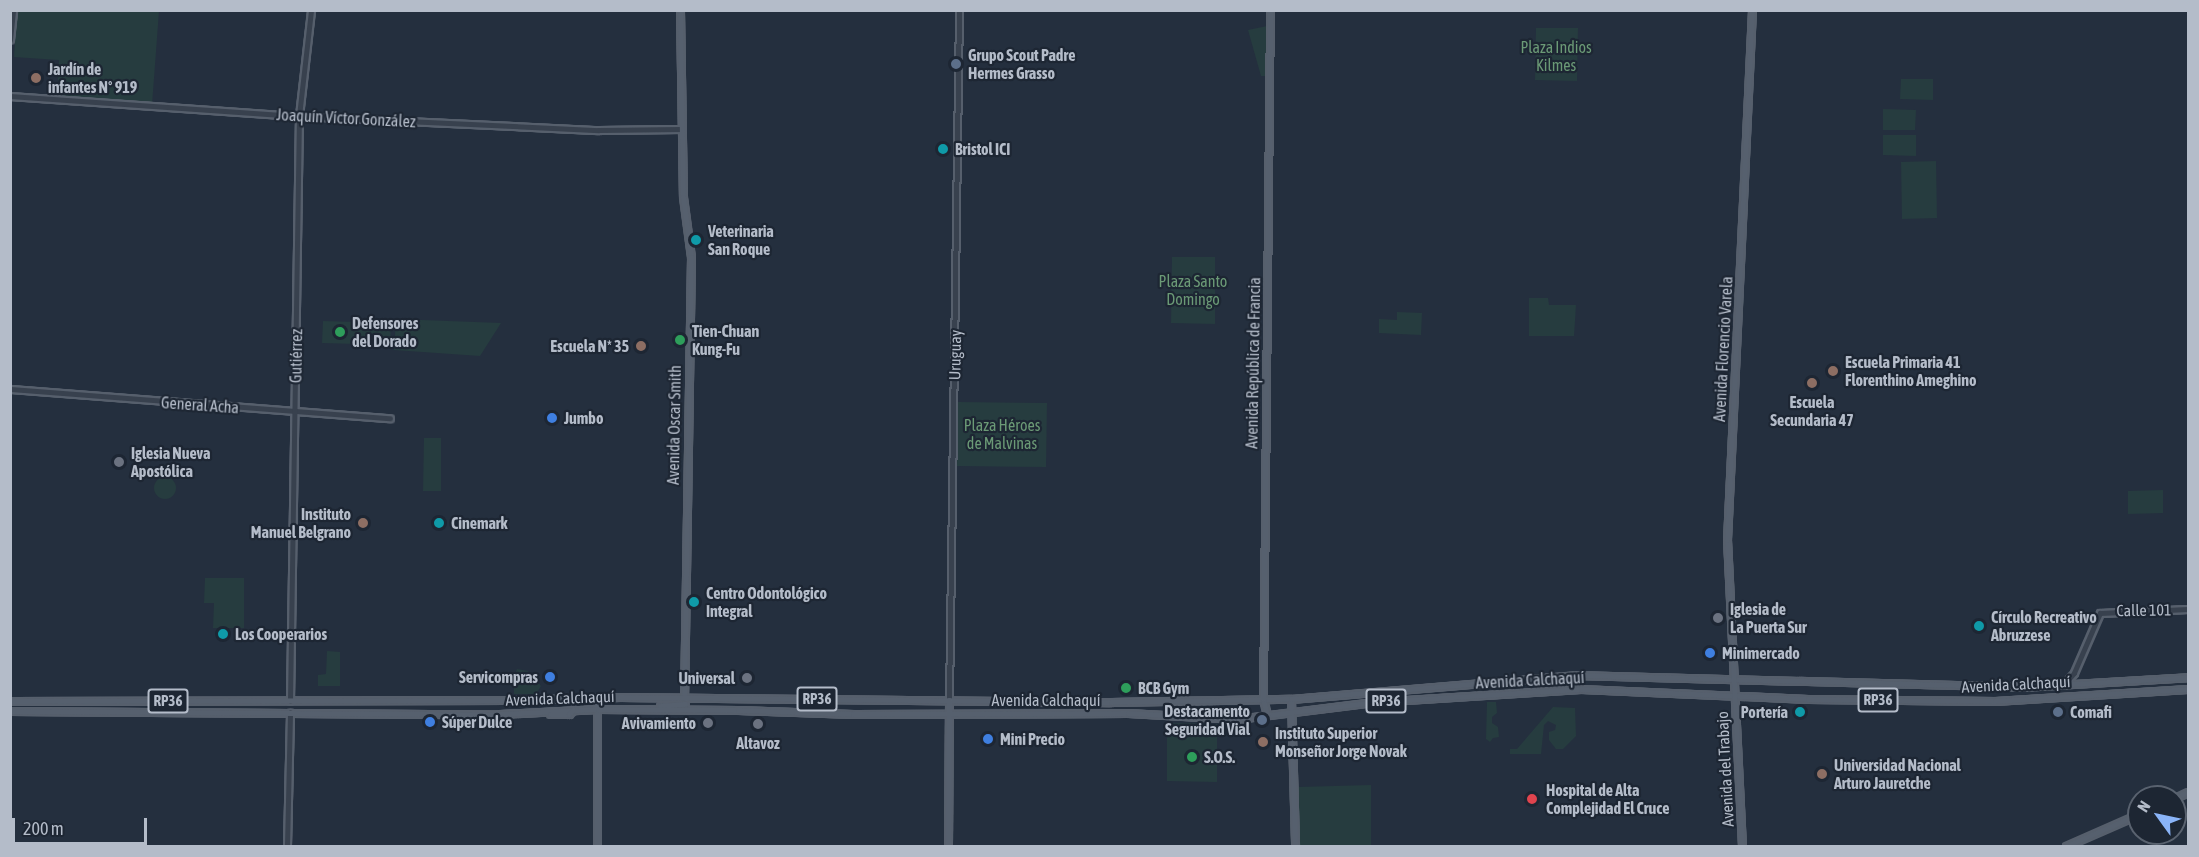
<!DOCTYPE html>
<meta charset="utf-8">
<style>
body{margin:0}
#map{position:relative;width:2199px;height:857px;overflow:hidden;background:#242f3e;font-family:"Asap Condensed",sans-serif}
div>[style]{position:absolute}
.green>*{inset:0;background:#263c3f}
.round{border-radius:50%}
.roads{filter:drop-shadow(2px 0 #565f6c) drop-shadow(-2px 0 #565f6c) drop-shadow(0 2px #565f6c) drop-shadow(0 -2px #565f6c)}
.minor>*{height:4.5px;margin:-2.25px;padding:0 2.25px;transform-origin:2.25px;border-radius:2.25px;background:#38414e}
.major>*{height:5px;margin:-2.5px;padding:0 2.5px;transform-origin:2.5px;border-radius:2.5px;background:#56606e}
.dots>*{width:16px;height:16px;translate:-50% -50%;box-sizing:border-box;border:3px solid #1d2633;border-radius:50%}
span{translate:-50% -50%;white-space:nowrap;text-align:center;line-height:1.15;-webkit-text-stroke:4.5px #1d2633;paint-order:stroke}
.shield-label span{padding:2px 4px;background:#1d2633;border:2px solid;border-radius:4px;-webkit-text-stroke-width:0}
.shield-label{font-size:15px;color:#b4bcc9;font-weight:700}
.park-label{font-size:16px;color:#6b9a76}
.poi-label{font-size:16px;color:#b4bcc9;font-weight:700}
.left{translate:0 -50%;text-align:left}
.right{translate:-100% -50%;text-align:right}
.street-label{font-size:16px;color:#b4bcc9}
.frame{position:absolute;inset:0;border:12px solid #b4bcc9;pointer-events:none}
.north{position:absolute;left:2127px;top:785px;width:60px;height:60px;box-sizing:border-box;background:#1d2633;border:2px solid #59626f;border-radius:50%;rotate:303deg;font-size:16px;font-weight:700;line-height:24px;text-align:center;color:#b4bcc9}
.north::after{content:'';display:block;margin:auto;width:21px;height:27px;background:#8ab4f8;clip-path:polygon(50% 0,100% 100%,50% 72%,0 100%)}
.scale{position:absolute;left:12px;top:818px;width:135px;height:27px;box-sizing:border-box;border:3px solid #b4bcc9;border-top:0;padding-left:8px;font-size:18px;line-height:21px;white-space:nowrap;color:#b4bcc9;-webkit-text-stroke:4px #1d2633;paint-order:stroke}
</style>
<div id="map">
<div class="green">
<div style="clip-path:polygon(17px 11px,159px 11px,152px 105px,57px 98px,59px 60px,14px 57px)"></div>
<div style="clip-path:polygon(1267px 26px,1267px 76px,1261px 76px,1248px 30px)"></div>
<div style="clip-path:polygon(1536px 28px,1578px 28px,1577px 81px,1535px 80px)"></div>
<div style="clip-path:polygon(1901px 79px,1933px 79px,1933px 100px,1900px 99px)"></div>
<div style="clip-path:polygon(1883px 109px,1916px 110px,1915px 130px,1883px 130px)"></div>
<div style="clip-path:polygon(1883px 135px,1916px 135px,1916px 156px,1883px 155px)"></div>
<div style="clip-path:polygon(1936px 161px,1937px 218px,1902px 219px,1901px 162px)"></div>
<div style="clip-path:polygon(1172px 257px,1215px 257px,1215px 324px,1171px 323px)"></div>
<div style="clip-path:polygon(1529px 298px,1548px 298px,1549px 305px,1576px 305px,1574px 336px,1529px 336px)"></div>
<div style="clip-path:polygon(1397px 312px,1422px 313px,1421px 335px,1379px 333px,1379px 319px,1397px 320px)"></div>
<div style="clip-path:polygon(396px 319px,501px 323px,480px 356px,394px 350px)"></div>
<div style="clip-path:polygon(323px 321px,391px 323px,390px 345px,322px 343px)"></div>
<div style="clip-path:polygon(958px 402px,1047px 403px,1046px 467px,957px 466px)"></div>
<div style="clip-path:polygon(424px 438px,441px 438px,441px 491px,423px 491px)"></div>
<div class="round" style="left:154px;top:477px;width:22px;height:22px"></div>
<div style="clip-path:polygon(2163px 490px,2163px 513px,2128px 514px,2128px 491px)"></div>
<div style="clip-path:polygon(205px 578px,244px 578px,244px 628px,213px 628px,214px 603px,204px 603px)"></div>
<div style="clip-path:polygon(327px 651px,340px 652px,340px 686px,318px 686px,318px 675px,326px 674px)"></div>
<div style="clip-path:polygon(517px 669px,528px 671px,541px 686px,536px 694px,514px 694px,514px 677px)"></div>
<div style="clip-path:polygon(1487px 702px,1496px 702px,1497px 713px,1492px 717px,1492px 723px,1498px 727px,1499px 737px,1493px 738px,1490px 742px,1486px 739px)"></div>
<div style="clip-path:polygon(1553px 707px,1575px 708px,1576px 736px,1563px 749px,1556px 749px,1549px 740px,1549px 732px,1555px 730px,1556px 725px,1548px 721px,1544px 725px,1541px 754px,1510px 754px,1510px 749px,1517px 749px)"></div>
<div style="clip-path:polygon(1167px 723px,1217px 724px,1217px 782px,1167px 781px)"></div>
<div style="clip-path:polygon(1371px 785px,1371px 846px,1300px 846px,1298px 787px)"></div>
</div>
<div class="roads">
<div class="minor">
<div style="left:10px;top:40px;width:30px;rotate:-84deg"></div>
<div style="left:10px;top:96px;width:290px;rotate:4deg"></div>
<div style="left:299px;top:116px;width:300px;rotate:2.7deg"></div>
<div style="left:599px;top:130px;width:82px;rotate:-0.7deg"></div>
<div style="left:10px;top:389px;width:381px;rotate:4.4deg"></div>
<div style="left:2063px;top:685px;width:16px;rotate:-47deg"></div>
<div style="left:2074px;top:673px;width:65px;rotate:-66.6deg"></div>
<div style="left:2100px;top:613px;width:88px;rotate:-2.6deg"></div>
<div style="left:949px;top:700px;width:690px;rotate:-89.17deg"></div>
<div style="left:290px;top:701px;width:585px;rotate:-89.12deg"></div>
<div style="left:299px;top:116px;width:107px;rotate:-83.5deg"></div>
<div style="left:287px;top:846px;width:133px;rotate:-88.7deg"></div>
</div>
<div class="major">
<div style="left:680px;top:10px;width:187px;rotate:89.1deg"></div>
<div style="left:683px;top:197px;width:61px;rotate:82.4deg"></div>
<div style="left:691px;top:257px;width:440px;rotate:90.9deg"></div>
<div style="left:597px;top:698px;width:148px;rotate:90deg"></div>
<div style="left:1291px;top:699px;width:147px;rotate:88.4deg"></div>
<div style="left:10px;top:701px;width:501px;rotate:-0.11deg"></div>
<div style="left:511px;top:700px;width:109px;rotate:-1.6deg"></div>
<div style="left:620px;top:697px;width:491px;rotate:0.6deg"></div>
<div style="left:1111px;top:702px;width:180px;rotate:-1deg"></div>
<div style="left:1291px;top:699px;width:285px;rotate:-4.8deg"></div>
<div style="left:1575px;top:675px;width:447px;rotate:1.5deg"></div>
<div style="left:2022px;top:687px;width:166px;rotate:-3.4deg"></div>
<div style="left:660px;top:706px;width:25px;rotate:-5deg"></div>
<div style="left:10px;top:711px;width:490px;rotate:0.4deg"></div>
<div style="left:500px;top:714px;width:98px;rotate:-2.9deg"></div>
<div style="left:598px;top:709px;width:140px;rotate:0.4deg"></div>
<div style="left:738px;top:710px;width:115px;rotate:2deg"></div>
<div style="left:853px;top:714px;width:275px;rotate:-0.2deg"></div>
<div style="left:1128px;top:713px;width:109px;rotate:3.2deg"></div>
<div style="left:1237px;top:719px;width:138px;rotate:-7.1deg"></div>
<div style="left:1374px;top:702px;width:207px;rotate:-3.6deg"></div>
<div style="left:1581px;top:689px;width:227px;rotate:2.5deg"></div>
<div style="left:1808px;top:699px;width:187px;rotate:0.6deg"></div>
<div style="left:1995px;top:701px;width:193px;rotate:-3.6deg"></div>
<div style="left:550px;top:714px;width:19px"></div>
<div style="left:569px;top:714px;width:6px;rotate:-45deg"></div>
<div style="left:1267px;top:715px;width:16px;rotate:-104deg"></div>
<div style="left:1263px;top:699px;width:689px;rotate:-89.42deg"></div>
<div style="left:2175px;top:798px;width:14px;rotate:-25deg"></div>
<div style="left:948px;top:846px;width:146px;rotate:-89.6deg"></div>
<div style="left:1742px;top:846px;width:306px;rotate:-92.8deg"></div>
<div style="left:1727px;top:540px;width:531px;rotate:-87.3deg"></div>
<div style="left:2066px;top:846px;width:80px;rotate:-23.7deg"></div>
</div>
</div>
<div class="dots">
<div style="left:956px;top:64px;background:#5c6f8a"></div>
<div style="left:36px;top:78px;background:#8d6e63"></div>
<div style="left:943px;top:149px;background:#0f9aa8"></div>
<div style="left:696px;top:240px;background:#0f9aa8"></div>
<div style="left:340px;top:332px;background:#2e9e5b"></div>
<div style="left:680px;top:340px;background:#2e9e5b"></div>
<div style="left:641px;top:346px;background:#8d6e63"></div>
<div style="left:1833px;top:371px;background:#8d6e63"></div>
<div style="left:1812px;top:383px;background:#8d6e63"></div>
<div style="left:552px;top:418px;background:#3f7fe0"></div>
<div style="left:119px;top:462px;background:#6b7280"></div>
<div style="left:363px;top:523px;background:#8d6e63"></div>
<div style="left:439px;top:523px;background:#0f9aa8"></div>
<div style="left:694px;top:602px;background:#0f9aa8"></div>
<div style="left:1718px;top:618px;background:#6b7280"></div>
<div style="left:1979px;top:626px;background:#0f9aa8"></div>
<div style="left:223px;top:634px;background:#0f9aa8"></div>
<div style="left:1710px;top:653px;background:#3f7fe0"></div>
<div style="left:550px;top:677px;background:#3f7fe0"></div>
<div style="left:747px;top:678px;background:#6b7280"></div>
<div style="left:1126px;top:688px;background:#2e9e5b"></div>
<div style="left:1800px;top:712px;background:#0f9aa8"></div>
<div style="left:2058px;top:712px;background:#5c6f8a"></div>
<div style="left:1262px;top:720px;background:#5c6f8a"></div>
<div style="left:430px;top:722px;background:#3f7fe0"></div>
<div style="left:708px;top:723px;background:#6b7280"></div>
<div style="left:758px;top:724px;background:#6b7280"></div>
<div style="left:988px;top:739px;background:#3f7fe0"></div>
<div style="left:1263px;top:742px;background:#8d6e63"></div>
<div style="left:1192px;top:757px;background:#2e9e5b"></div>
<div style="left:1822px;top:774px;background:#8d6e63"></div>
<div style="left:1532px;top:799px;background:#e0444e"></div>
</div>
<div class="shield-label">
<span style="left:817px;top:699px">RP36</span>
<span style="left:1878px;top:700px">RP36</span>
<span style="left:168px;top:701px">RP36</span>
<span style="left:1386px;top:701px">RP36</span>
</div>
<div class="park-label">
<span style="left:1556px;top:56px">Plaza Indios<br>Kilmes</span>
<span style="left:1193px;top:290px">Plaza Santo<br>Domingo</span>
<span style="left:1002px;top:434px">Plaza Héroes<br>de Malvinas</span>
</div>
<div class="poi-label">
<span class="left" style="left:968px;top:64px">Grupo Scout Padre<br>Hermes Grasso</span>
<span class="left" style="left:48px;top:78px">Jardín de<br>infantes N° 919</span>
<span class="left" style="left:955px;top:149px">Bristol ICI</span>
<span class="left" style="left:708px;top:240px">Veterinaria<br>San Roque</span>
<span class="left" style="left:352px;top:332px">Defensores<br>del Dorado</span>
<span class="left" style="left:692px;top:340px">Tien-Chuan<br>Kung-Fu</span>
<span class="right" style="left:629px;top:346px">Escuela N* 35</span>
<span class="left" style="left:1845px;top:371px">Escuela Primaria 41<br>Florenthino Ameghino</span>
<span style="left:1812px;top:411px">Escuela<br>Secundaria 47</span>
<span class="left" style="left:564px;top:418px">Jumbo</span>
<span class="left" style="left:131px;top:462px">Iglesia Nueva<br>Apostólica</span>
<span class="right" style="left:351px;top:523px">Instituto<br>Manuel Belgrano</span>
<span class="left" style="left:451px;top:523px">Cinemark</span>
<span class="left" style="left:706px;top:602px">Centro Odontológico<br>Integral</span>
<span class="left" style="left:1730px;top:618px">Iglesia de<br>La Puerta Sur</span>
<span class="left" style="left:1991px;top:626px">Círculo Recreativo<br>Abruzzese</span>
<span class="left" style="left:235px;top:634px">Los Cooperarios</span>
<span class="left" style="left:1722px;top:653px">Minimercado</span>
<span class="right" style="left:538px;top:677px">Servicompras</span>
<span class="right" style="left:735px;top:678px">Universal</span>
<span class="left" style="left:1138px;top:688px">BCB Gym</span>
<span class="right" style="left:1250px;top:720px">Destacamento<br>Seguridad Vial</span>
<span class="right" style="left:1788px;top:712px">Portería</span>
<span class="left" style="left:2070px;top:712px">Comafi</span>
<span class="left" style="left:442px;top:722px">Súper Dulce</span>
<span class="right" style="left:696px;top:723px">Avivamiento</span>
<span class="left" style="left:1275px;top:742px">Instituto Superior<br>Monseñor Jorge Novak</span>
<span class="left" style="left:1000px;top:739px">Mini Precio</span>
<span style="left:758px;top:743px">Altavoz</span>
<span class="left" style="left:1204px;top:757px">S.O.S.</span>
<span class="left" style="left:1834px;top:774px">Universidad Nacional<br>Arturo Jauretche</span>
<span class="left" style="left:1546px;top:799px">Hospital de Alta<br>Complejidad El Cruce</span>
</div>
<div class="street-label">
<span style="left:346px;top:118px;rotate:3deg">Joaquín Víctor González</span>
<span style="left:1723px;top:349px;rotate:-87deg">Avenida Florencio Varela</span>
<span style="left:955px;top:355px;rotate:-89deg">Uruguay</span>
<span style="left:296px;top:356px;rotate:-89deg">Gutiérrez</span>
<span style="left:1253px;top:363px;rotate:-89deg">Avenida República de Francia</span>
<span style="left:200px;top:405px;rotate:4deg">General Acha</span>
<span style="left:674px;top:425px;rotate:-89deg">Avenida Oscar Smith</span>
<span style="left:2144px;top:610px;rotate:-1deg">Calle 101</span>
<span style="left:1530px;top:680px;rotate:-3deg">Avenida Calchaquí</span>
<span style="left:2016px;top:684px;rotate:-3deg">Avenida Calchaquí</span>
<span style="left:560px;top:698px;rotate:-2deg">Avenida Calchaquí</span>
<span style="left:1046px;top:700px">Avenida Calchaquí</span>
<span style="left:1725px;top:769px;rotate:-93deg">Avenida del Trabajo</span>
</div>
<div class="frame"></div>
<div class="north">N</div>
<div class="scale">200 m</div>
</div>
